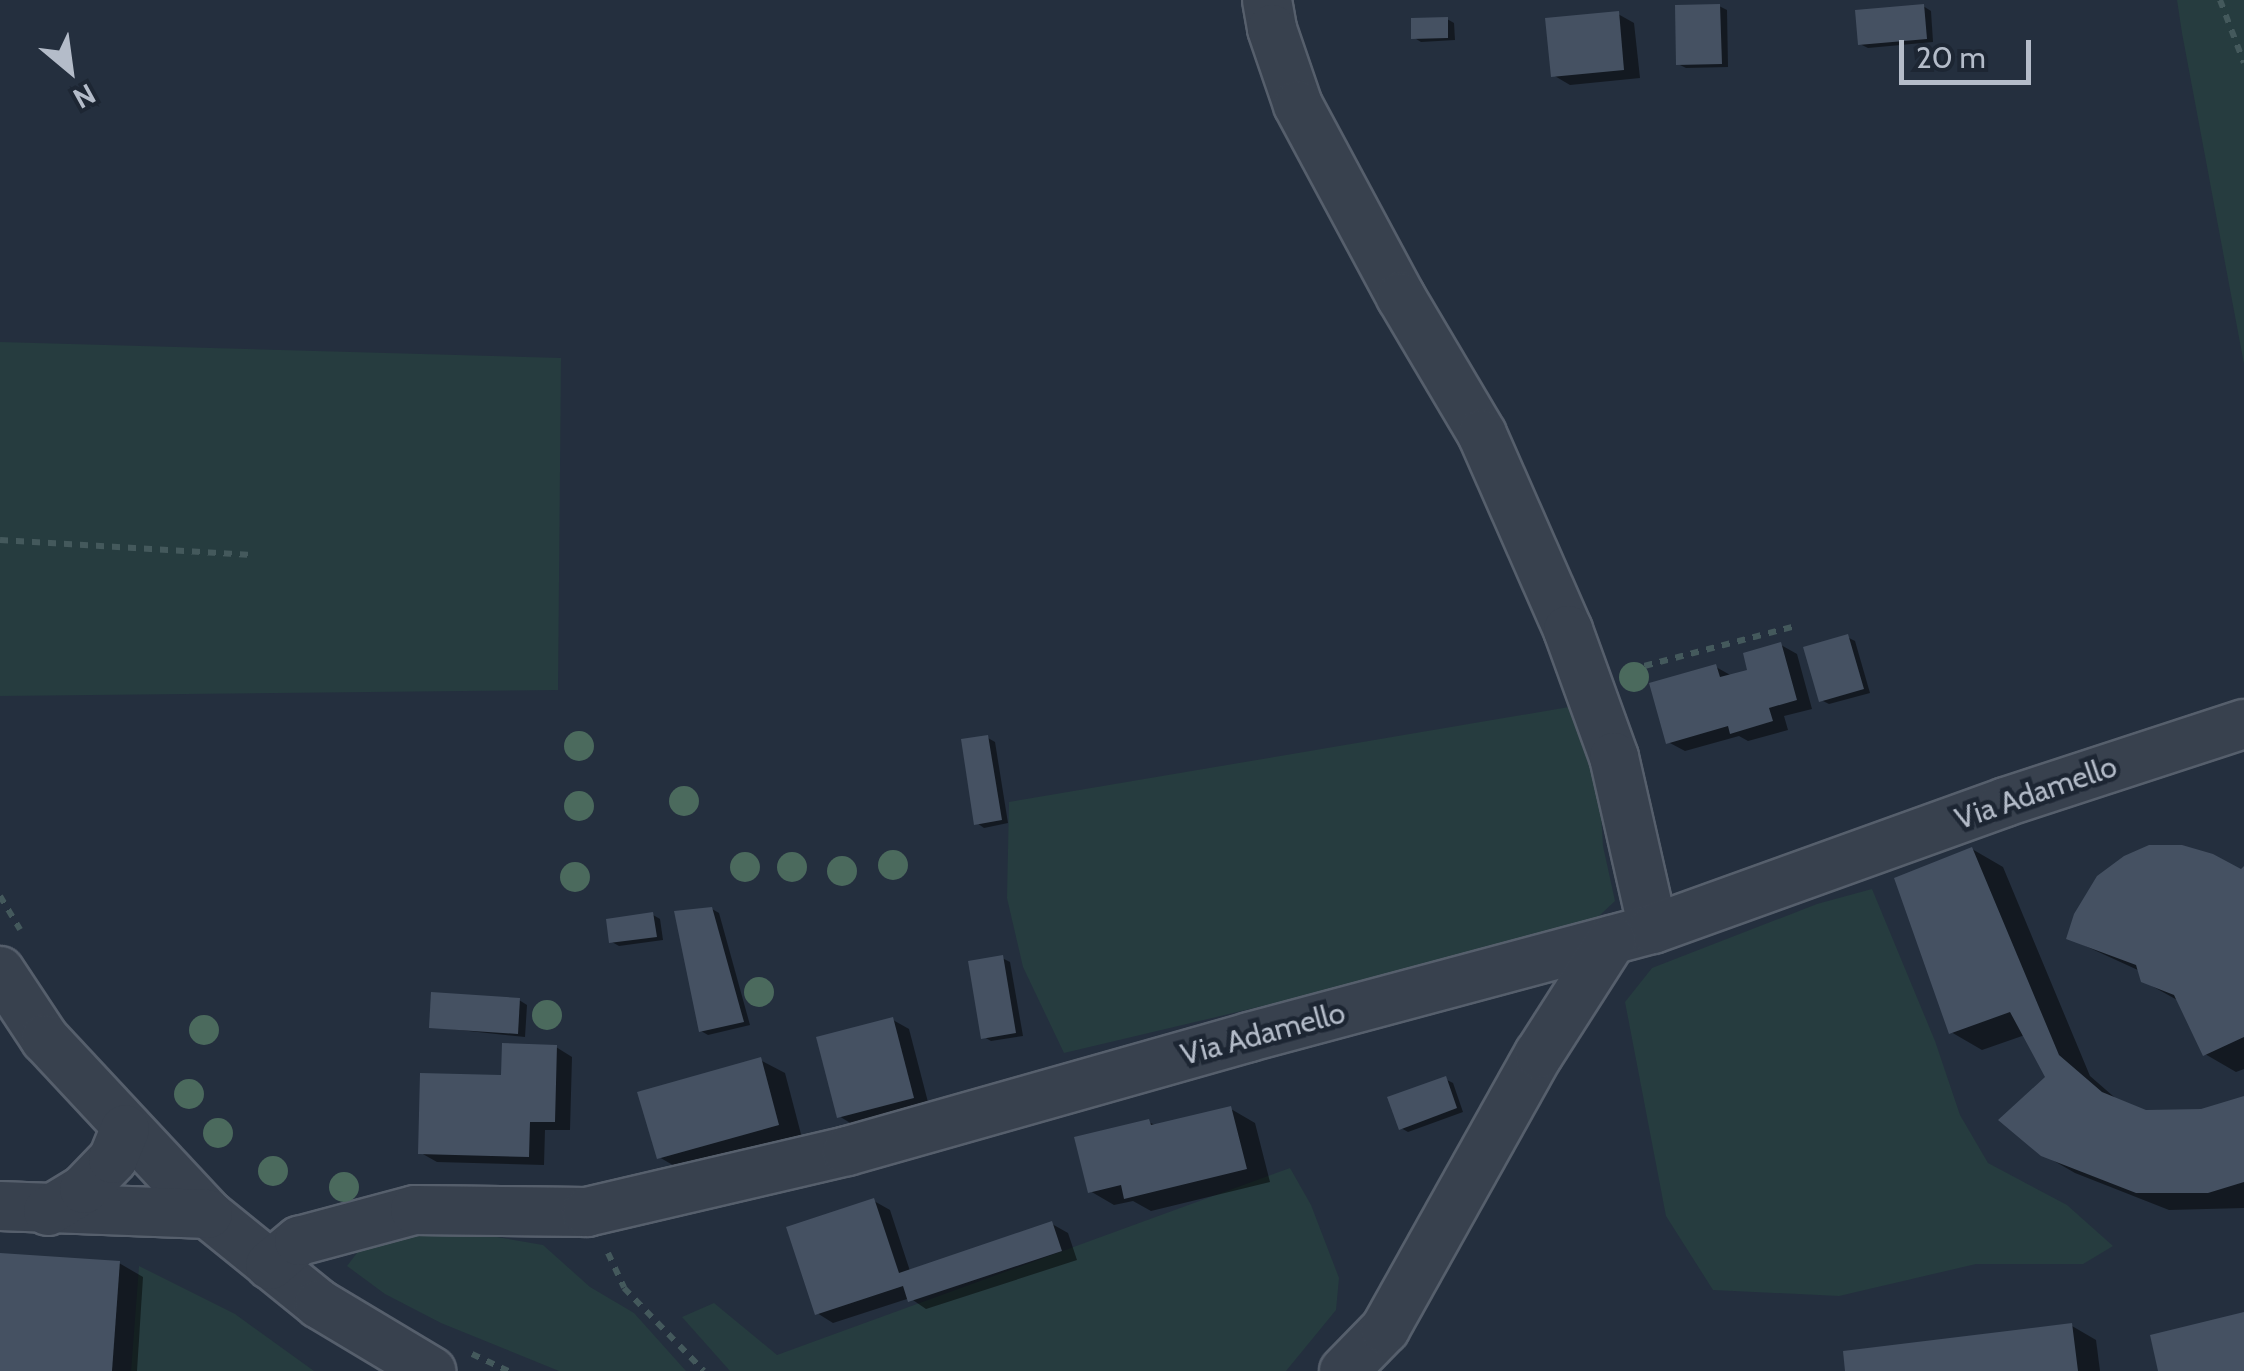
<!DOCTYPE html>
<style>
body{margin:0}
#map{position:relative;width:2244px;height:1371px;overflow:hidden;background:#242f3e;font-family:Cabin,sans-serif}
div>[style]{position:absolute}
.green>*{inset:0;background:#263c3f}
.shadow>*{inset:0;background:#0007}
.building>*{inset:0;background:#455162}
.path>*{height:6px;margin-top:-3px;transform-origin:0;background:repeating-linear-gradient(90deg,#44595c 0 8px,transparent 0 16px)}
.roads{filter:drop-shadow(2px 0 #565f6c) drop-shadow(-2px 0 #565f6c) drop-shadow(0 2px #565f6c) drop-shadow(0 -2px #565f6c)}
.minor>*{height:48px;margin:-24px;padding:0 24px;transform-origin:24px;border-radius:24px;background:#38414e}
.trees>*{width:30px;height:30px;margin:-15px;border-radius:50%;background:#4b6a5d}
span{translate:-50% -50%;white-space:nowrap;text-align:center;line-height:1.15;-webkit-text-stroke:9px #1d2633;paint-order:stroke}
.street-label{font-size:30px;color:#b4bcc9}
.north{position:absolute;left:20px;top:20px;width:100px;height:100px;-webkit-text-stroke:8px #1d2633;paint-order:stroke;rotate:151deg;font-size:28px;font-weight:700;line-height:40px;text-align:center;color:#b4bcc9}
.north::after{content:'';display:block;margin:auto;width:35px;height:45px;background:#b4bcc9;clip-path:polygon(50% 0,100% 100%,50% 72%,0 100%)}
.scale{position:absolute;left:1899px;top:40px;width:132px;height:45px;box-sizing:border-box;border:5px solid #b4bcc9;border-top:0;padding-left:12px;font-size:30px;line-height:35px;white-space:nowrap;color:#b4bcc9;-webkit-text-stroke:8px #1d2633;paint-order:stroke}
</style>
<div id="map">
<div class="green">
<div style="clip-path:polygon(2177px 0,2244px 0,2244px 364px,2182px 33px)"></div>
<div style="clip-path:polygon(0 342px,561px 358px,558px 690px,0 696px)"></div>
<div style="clip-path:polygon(1569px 707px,1598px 760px,1603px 846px,1615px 901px,1584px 930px,1064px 1053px,1023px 967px,1007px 898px,1009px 802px)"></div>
<div style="clip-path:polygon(1872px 889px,1935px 1041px,1960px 1115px,1988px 1163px,2067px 1205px,2113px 1246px,2083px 1264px,1976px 1264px,1839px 1296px,1713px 1290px,1666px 1216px,1625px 1002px,1652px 968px,1817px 904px)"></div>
<div style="clip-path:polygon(1290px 1168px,1311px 1205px,1339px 1278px,1336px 1310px,1286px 1371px,730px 1371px,682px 1317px,714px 1303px,777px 1355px)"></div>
<div style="clip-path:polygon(480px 1234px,543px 1245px,590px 1287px,634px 1313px,686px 1371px,559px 1371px,441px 1323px,385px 1294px,347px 1266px,360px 1249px,397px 1236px)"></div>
<div style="clip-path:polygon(139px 1266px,235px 1314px,314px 1371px,131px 1371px)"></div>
</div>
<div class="shadow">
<div style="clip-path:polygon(1719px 6px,1727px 10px,1728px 67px,1686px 68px,1678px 64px)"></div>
<div style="clip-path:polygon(1923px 6px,1931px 11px,1933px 42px,1868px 48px,1860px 44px)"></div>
<div style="clip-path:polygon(1618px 14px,1634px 23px,1640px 78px,1570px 85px,1553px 75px)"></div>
<div style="clip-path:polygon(1447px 19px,1454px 23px,1455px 40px,1421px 42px,1413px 37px)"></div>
<div style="clip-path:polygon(1847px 637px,1855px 641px,1870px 693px,1829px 704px,1821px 700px)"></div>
<div style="clip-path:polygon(1781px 645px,1797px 654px,1812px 709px,1784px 716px,1788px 730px,1748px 741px,1739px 736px,1685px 751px,1668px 742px,1716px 667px,1732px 676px,1750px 671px)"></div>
<div style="clip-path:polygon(988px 738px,995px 742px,1008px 823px,984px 828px,977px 823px)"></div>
<div style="clip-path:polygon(1972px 849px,2003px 867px,2090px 1076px,2121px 1103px,2146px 1113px,2202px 1112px,2244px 1099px,2244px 1208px,2169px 1210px,2075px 1173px,2042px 1154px,2049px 1078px,2025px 1035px,1982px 1050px,1951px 1032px)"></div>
<div style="clip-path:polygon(2244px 870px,2244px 1069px,2236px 1072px,2205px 1054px,2179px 1001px,2143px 981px,2140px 971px,2068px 938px)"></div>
<div style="clip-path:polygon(712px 909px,719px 913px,750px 1025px,708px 1035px,701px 1031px)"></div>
<div style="clip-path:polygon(653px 915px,660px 919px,663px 940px,619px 946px,612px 942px)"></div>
<div style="clip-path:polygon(1002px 958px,1010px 962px,1023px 1036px,991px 1041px,984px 1037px)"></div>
<div style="clip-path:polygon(519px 1000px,527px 1005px,525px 1037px,432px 1027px)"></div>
<div style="clip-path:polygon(893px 1020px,909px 1029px,929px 1106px,855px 1126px,839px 1116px)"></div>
<div style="clip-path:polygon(556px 1047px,572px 1057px,570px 1130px,545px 1130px,544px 1165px,437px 1162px,421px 1153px,504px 1077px)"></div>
<div style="clip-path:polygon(760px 1060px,785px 1073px,802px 1138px,683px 1171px,659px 1157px)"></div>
<div style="clip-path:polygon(1445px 1079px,1453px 1083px,1463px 1112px,1408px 1132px,1401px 1128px)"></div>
<div style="clip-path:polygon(1231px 1109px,1255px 1123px,1270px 1182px,1151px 1211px,1133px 1201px,1114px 1205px,1090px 1191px,1148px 1122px,1158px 1126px)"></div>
<div style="clip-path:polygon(874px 1201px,890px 1210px,910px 1271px,1052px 1224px,1068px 1233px,1077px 1260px,926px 1309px,910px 1298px,833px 1323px,817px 1313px)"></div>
<div style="clip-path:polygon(0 1256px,119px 1263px,143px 1277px,137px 1371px,0 1371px)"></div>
<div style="clip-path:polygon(2072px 1326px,2096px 1340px,2100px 1371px,1848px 1371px)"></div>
</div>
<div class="building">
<div style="clip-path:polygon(1720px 4px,1722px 64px,1676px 65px,1675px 5px)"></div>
<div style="clip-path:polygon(1924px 4px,1927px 39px,1858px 45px,1855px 10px)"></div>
<div style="clip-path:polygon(1619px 11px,1624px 70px,1551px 77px,1545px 18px)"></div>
<div style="clip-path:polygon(1448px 17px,1448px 38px,1411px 39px,1411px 18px)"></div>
<div style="clip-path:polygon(1848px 634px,1864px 689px,1819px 702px,1803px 647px)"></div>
<div style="clip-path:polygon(1781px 642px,1797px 700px,1769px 708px,1773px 721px,1730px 734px,1728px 726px,1666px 744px,1649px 683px,1716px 664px,1720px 677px,1747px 670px,1743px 653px)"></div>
<div style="clip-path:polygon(988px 735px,1002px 820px,974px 825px,961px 739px)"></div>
<div style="clip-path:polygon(2149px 845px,2182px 845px,2213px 854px,2241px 869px,2244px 866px,2244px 1037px,2203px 1056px,2174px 995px,2141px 982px,2136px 965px,2066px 939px,2074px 914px,2097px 876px,2124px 856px)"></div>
<div style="clip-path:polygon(1972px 847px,2059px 1055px,2102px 1092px,2146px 1110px,2201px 1109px,2244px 1096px,2244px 1182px,2208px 1193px,2136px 1193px,2041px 1156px,1998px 1120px,2045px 1077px,2010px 1012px,1949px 1034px,1894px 878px)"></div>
<div style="clip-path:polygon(712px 907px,744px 1022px,699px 1032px,674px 911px)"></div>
<div style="clip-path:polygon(653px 912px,657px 937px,609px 943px,606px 919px)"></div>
<div style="clip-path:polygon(1003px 955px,1016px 1033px,981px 1039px,968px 961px)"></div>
<div style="clip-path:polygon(431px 992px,520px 998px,518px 1034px,429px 1028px)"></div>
<div style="clip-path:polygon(893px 1017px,914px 1098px,837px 1118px,816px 1037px)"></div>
<div style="clip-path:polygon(502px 1043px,557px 1045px,555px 1122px,530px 1122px,529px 1157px,418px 1154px,420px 1073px,501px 1075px)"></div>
<div style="clip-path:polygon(761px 1057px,779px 1125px,657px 1159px,637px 1092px)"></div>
<div style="clip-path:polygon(1446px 1076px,1457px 1108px,1399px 1130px,1387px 1097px)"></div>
<div style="clip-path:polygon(1231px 1106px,1247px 1169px,1124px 1199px,1121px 1185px,1088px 1193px,1074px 1137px,1149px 1119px,1151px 1125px)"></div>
<div style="clip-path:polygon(874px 1198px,899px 1273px,1052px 1221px,1062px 1251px,908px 1302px,903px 1286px,815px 1315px,786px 1227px)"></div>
<div style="clip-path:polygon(0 1253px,120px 1261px,112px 1371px,0 1371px)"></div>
<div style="clip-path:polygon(2244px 1312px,2244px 1371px,2158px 1371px,2150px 1335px)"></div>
<div style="clip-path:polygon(2072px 1323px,2078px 1371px,1845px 1371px,1843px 1351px)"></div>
</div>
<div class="path">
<div style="left:2220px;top:0;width:67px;rotate:69.1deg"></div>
<div style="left:0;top:540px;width:252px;rotate:3.4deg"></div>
<div style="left:1629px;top:670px;width:169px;rotate:-14.8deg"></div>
<div style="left:0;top:896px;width:39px;rotate:59deg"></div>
<div style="left:608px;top:1253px;width:38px;rotate:65deg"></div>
<div style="left:624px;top:1288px;width:115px;rotate:46.1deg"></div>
<div style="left:472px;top:1354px;width:40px;rotate:25deg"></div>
</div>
<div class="roads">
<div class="minor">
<div style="left:1267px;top:0;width:29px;rotate:80deg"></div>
<div style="left:1272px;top:29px;width:80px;rotate:71.1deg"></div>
<div style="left:1298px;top:105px;width:218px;rotate:61.8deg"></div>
<div style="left:1401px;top:297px;width:159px;rotate:59.4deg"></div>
<div style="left:1482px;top:434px;width:214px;rotate:66.3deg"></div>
<div style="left:1568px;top:630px;width:135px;rotate:70.1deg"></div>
<div style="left:1614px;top:757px;width:176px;rotate:77.2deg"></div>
<div style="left:0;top:971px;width:82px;rotate:56.5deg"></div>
<div style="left:45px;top:1039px;width:239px;rotate:47deg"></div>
<div style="left:208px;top:1214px;width:143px;rotate:39deg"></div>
<div style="left:319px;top:1304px;width:131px;rotate:30.9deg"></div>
<div style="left:0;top:1206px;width:208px;rotate:2.2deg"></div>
<div style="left:48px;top:1211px;width:42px;rotate:-31.4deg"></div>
<div style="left:84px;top:1189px;width:42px;rotate:-46deg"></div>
<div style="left:113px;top:1159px;width:32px;rotate:-68deg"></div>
<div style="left:270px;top:1265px;width:38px;rotate:-40deg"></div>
<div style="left:299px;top:1241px;width:120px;rotate:-15deg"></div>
<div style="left:415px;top:1210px;width:172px;rotate:0.7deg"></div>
<div style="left:587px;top:1212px;width:267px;rotate:-13.2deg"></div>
<div style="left:847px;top:1151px;width:418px;rotate:-15.8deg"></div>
<div style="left:1249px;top:1037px;width:418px;rotate:-15deg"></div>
<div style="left:1653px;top:929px;width:374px;rotate:-19.8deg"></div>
<div style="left:2005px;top:802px;width:251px;rotate:-18.1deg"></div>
<div style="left:1344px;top:1371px;width:59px;rotate:-45.7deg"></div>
<div style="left:1385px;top:1329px;width:315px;rotate:-60.8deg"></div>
<div style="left:1539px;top:1054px;width:135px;rotate:-57.4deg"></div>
</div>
</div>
<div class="trees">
<div style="left:1634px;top:677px"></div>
<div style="left:579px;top:746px"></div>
<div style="left:684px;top:801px"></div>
<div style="left:579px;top:806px"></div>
<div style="left:893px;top:865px"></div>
<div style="left:745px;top:867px"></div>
<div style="left:792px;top:867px"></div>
<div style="left:842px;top:871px"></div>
<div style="left:575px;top:877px"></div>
<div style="left:759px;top:992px"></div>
<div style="left:547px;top:1015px"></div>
<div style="left:204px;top:1030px"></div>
<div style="left:189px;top:1094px"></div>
<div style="left:218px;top:1133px"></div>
<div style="left:273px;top:1171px"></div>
<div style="left:344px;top:1187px"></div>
</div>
<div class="street-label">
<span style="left:2036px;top:793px;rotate:-19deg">Via Adamello</span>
<span style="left:1263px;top:1034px;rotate:-15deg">Via Adamello</span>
</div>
<div class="north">N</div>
<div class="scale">20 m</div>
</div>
